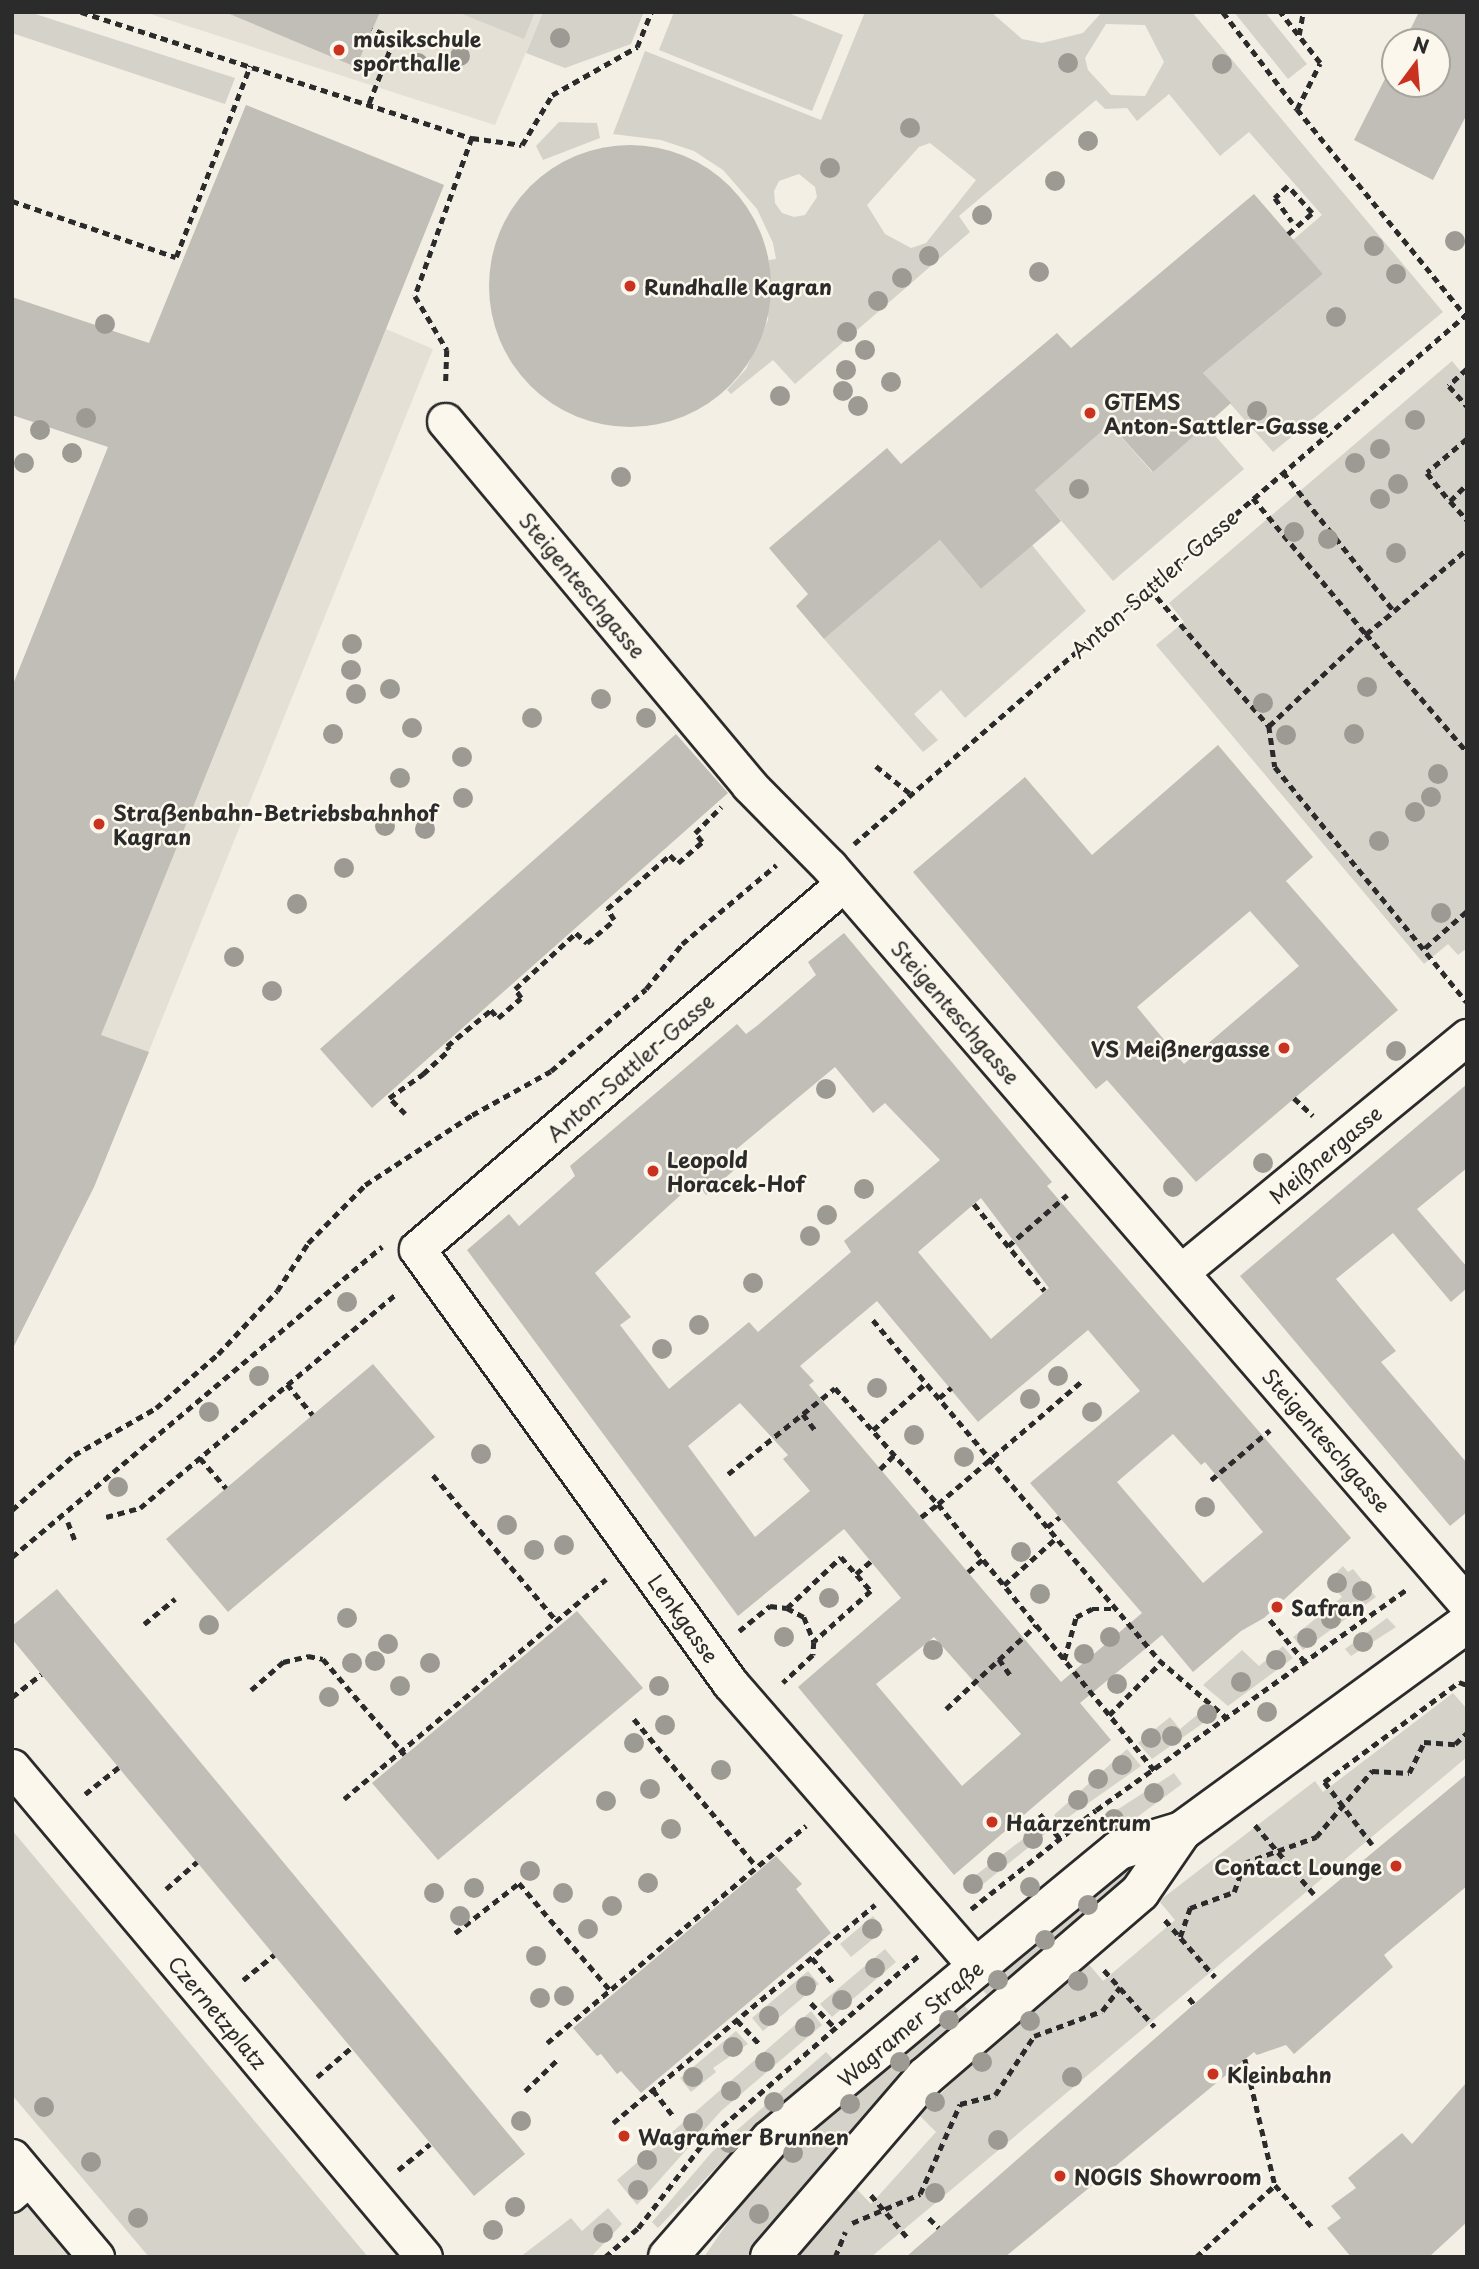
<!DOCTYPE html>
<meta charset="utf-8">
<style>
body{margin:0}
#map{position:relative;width:1479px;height:2269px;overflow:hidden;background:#f3efe4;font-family:"Playpen Sans",sans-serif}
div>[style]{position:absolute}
.built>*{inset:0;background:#e4e0d6}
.green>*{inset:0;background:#d5d2c9}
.building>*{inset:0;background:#c0beb6}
.round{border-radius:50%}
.path>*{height:4.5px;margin-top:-2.25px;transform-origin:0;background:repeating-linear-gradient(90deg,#2b2b2b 0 7px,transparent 0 12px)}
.roads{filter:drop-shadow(2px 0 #2b2b2b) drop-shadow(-2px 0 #2b2b2b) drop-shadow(0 2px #2b2b2b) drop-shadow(0 -2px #2b2b2b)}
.pedestrian>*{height:26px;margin:-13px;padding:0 13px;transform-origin:13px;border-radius:13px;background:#fbf7ec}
.minor>*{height:35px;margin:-17.5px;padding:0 17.5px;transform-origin:17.5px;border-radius:17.5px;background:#fbf7ec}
.primary>*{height:38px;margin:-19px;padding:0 19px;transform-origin:19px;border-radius:19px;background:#fbf7ec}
.trees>*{width:20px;height:20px;margin:-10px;border-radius:50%;background:#9d9a94}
.dots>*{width:19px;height:19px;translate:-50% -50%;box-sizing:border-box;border:4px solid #fbf7ec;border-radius:50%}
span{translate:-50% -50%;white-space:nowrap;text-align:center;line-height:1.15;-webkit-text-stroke:5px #fbf7ec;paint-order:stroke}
.poi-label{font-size:21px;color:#2b2b2b;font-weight:700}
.left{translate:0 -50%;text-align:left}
.right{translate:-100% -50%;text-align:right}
.street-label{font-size:21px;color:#2b2b2b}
.frame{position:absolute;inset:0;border:14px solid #2b2b2b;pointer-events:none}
.north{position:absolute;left:1381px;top:28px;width:70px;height:70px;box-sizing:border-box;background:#fbf7ec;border:2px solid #a8a59f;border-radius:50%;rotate:16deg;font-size:19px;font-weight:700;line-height:28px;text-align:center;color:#2b2b2b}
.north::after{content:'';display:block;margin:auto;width:24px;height:32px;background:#c8321e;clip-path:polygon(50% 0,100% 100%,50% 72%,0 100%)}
</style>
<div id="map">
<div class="built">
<div style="clip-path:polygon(144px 12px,543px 12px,495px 125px)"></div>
<div style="clip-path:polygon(246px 105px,444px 185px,386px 329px,433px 349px,94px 1187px,12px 1350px,12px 687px)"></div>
<div style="clip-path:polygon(12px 2176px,77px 2257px,12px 2257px)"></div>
</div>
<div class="green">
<div style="clip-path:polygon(12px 12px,29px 12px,235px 78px,225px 104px,12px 33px)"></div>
<div style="clip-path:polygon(457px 12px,535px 12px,524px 39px)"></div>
<div style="clip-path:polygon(543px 12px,640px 12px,643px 14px,631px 44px,565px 68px,526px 53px)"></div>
<div style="clip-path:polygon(674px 12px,786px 12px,843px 35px,812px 111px,659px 50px)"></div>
<div style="clip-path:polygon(evenodd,865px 12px,991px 12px,1022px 39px,1042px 43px,1083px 33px,1102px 12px,1192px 12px,1443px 312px,1273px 452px,1203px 373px,1323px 274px,1293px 240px,1322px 215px,1249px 132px,1220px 156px,1169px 94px,1137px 121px,1127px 108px,1105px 109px,1096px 100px,959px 216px,970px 232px,795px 384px,773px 360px,731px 394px,727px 390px,746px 369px,768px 320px,769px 260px,776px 259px,773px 243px,757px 209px,723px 170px,694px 151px,661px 140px,613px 134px,645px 51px,821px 120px,865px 12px,1106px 24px,1145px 25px,1164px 62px,1145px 96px,1111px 95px,1088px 70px,1085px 58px,1106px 24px,865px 12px,930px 143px,976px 180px,926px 243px,911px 248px,885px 234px,867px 205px,919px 147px,930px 143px,865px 12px,799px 174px,815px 187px,817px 197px,805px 215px,794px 217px,782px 213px,775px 203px,774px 191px,779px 181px,799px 174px)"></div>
<div style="clip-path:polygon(1234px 12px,1265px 12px,1307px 64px,1288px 79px)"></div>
<div style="clip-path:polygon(559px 122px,597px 123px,600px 138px,543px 160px,536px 146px)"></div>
<div style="clip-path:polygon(1452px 361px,1467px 379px,1467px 948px,1458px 955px,1448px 944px,1424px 964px,1156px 645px,1184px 622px,1169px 603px)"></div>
<div style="clip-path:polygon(1110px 424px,1152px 472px,1206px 425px,1244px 469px,1113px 581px,1035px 490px)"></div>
<div style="clip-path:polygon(940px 540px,981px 589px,1032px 545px,1086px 611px,965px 718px,941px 690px,914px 714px,938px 740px,923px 752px,824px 639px)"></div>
<div style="clip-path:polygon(1343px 1566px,1348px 1572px,1353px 1569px,1376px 1597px,1303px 1650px,1293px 1637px,1342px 1597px,1328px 1581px)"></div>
<div style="clip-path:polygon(1387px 1618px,1396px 1627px,1351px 1656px,1345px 1649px)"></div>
<div style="clip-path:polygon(1283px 1646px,1293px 1658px,1228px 1706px,1203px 1685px,1242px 1650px,1259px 1666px)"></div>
<div style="clip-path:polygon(1453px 1693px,1467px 1709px,1467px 1757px,871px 2257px,796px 2257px,853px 2185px,871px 2204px,936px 2132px,919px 2115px,1005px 2031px,1087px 1962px,1103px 1981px,1175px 1920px,1159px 1901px,1315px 1781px,1323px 1792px)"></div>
<div style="clip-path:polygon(1208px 1706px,1216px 1714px,1152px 1759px,1138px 1743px,1170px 1717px,1180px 1729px)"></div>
<div style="clip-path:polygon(1127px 1749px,1141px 1766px,1060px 1823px,1054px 1815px)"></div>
<div style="clip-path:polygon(1174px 1773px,1182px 1784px,1121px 1829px,1113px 1828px,1106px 1817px)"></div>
<div style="clip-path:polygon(1040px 1826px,1046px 1833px,971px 1894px,963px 1885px)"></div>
<div style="clip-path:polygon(12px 1830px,368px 2257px,149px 2257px,12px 2095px)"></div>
<div style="clip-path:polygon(1136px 1863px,1140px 1869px,988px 1996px,979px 1986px)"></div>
<div style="clip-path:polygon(873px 1916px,884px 1930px,851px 1957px,840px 1944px)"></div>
<div style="clip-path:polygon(885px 1949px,896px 1962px,832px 2017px,820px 2004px)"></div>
<div style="clip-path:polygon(808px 1971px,819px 1984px,763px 2031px,752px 2018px)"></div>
<div style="clip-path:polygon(961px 2002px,970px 2012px,862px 2119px,747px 2257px,704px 2257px,750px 2190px,786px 2150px)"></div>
<div style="clip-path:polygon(811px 2011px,822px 2025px,721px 2111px,637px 2205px,617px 2180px)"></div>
<div style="clip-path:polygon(736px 2031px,748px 2044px,713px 2068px,716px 2072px,691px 2092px,680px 2078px)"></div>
<div style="clip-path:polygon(826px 2052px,836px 2062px,737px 2146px,658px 2228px,652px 2222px,712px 2152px)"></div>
<div style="clip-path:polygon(608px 2208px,622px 2224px,591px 2257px,520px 2257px,571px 2218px,582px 2231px)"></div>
</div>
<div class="building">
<div style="clip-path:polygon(225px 12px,380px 12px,356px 67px)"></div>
<div style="clip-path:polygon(1419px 12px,1467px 12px,1467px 114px,1433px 180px,1354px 140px,1395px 59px,1395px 84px,1437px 84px,1437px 42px,1404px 42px)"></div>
<div style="clip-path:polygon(246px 105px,444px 185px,101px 1035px,149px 1052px,94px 1187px,12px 1350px,12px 687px,108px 447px,12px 415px,12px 297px,149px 343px)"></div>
<div class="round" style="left:489px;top:145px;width:282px;height:282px"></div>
<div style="clip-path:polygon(1254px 194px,1323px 274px,1203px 373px,1231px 403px,1153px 472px,1110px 424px,1035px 490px,1061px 521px,981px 589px,940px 540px,824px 639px,796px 606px,808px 594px,769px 548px,887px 448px,901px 464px,1057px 333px,1071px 348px)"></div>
<div style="clip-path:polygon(676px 734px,728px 793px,372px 1108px,320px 1049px)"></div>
<div style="clip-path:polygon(evenodd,1218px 745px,1313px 857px,1286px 881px,1398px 1010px,1196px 1182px,1107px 1080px,1096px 1089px,913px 872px,1025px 777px,1092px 855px,1218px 745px,1250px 911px,1299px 966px,1184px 1064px,1137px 1007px,1250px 911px)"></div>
<div style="clip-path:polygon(evenodd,844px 933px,1052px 1182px,1047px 1186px,1351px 1538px,1264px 1618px,1241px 1631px,1193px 1672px,1162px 1635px,1080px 1703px,1111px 1740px,954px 1875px,798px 1687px,901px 1598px,844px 1529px,738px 1616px,467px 1250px,509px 1214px,519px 1226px,575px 1176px,570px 1166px,737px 1024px,746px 1034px,758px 1025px,816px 975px,808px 962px,844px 933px,835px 1067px,873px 1113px,885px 1103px,940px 1160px,844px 1241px,851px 1252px,758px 1332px,749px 1322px,669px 1389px,620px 1325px,631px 1317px,595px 1273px,696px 1181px,706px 1195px,742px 1163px,733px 1152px,835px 1067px,844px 933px,981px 1198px,1049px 1288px,991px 1339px,918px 1252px,981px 1198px,844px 933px,877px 1301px,978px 1422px,1088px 1330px,1140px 1391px,1030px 1483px,1142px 1613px,1061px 1682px,809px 1385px,814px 1381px,800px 1366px,877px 1301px,844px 933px,740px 1403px,788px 1455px,783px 1459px,810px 1491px,755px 1537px,688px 1446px,740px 1403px,844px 933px,1173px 1434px,1201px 1465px,1205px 1462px,1263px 1532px,1203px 1583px,1117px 1482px,1173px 1434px,844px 933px,934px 1637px,1021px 1734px,962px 1786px,876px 1684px,934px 1637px)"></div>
<div style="clip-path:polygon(1467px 1084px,1467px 1168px,1417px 1209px,1467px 1267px,1467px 1288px,1451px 1302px,1393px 1233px,1336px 1279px,1396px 1351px,1381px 1362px,1467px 1463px,1467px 1512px,1450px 1526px,1240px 1276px)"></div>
<div style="clip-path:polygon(373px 1364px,435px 1437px,228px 1612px,166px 1539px)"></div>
<div style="clip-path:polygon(57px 1589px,525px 2154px,474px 2196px,12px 1639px,12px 1626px)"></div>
<div style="clip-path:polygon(577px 1611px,643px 1688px,438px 1860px,372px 1783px)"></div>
<div style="clip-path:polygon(1467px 1774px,1467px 1886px,1384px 1955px,1393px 1967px,1294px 2054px,1286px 2045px,1257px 2055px,1254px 2052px,1005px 2257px,906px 2257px,1258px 1948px)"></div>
<div style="clip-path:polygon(776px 1856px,802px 1884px,796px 1889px,831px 1933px,641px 2093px,621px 2071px,617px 2074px,601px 2054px,597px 2056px,573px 2028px)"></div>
<div style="clip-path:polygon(1467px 2082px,1467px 2222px,1429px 2257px,1351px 2257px,1327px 2228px,1341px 2218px,1331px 2206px,1356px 2188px,1348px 2178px,1402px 2133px,1412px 2144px)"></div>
</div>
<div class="path">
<div style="left:81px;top:12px;width:411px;rotate:17.9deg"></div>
<div style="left:472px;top:138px;width:168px;rotate:109.8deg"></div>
<div style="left:415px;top:296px;width:63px;rotate:59.3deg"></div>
<div style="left:447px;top:350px;width:35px;rotate:92deg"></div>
<div style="left:1223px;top:12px;width:122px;rotate:52.7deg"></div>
<div style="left:1297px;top:109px;width:51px;rotate:-63.4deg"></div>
<div style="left:1320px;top:63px;width:65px;rotate:-128.1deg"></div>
<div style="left:1299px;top:35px;width:23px;rotate:-80deg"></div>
<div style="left:369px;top:103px;width:69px;rotate:-68.7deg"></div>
<div style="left:394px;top:39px;width:24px;rotate:-156deg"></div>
<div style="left:1297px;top:109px;width:267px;rotate:50.8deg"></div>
<div style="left:472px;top:138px;width:50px;rotate:8deg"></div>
<div style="left:522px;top:145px;width:58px;rotate:-59deg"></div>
<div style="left:552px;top:95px;width:98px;rotate:-29.5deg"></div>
<div style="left:637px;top:47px;width:38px;rotate:-68deg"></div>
<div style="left:12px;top:201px;width:173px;rotate:18.9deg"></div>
<div style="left:176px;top:257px;width:205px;rotate:-68.8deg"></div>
<div style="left:1288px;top:234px;width:32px;rotate:-41deg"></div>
<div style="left:1312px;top:213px;width:36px;rotate:-132deg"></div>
<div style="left:1288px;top:186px;width:18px;rotate:137deg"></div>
<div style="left:1275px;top:198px;width:29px;rotate:54deg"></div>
<div style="left:1467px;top:369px;width:25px;rotate:137deg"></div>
<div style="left:1449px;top:386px;width:27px;rotate:48deg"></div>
<div style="left:1467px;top:439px;width:52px;rotate:139.6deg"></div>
<div style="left:1427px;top:473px;width:36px;rotate:51deg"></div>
<div style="left:1450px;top:501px;width:24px;rotate:-45deg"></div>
<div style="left:1283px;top:472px;width:178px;rotate:51.4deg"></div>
<div style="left:1394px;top:611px;width:96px;rotate:-40.3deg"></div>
<div style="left:1253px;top:498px;width:177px;rotate:50.3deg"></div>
<div style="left:1366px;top:634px;width:36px;rotate:-39deg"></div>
<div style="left:1450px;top:501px;width:25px;rotate:48deg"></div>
<div style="left:1149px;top:588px;width:183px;rotate:49deg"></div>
<div style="left:1269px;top:726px;width:134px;rotate:-43.5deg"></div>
<div style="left:1366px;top:634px;width:155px;rotate:49.4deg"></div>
<div style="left:1269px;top:726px;width:41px;rotate:81.7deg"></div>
<div style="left:1275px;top:767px;width:303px;rotate:50.8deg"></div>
<div style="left:876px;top:766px;width:45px;rotate:38.7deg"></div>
<div style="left:854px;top:844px;width:810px;rotate:-40.85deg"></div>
<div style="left:1425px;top:948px;width:56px;rotate:-41.4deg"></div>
<div style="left:1294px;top:1098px;width:26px;rotate:43deg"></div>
<div style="left:405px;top:1114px;width:23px;rotate:-135deg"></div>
<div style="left:389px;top:1098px;width:42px;rotate:-35.2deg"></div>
<div style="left:423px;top:1074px;width:35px;rotate:-43deg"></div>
<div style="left:449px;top:1050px;width:4px;rotate:-117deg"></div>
<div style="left:447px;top:1046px;width:57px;rotate:-39.3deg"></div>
<div style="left:491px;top:1010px;width:11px;rotate:49deg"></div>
<div style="left:498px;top:1018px;width:30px;rotate:-41deg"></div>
<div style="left:521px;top:998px;width:11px;rotate:-124deg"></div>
<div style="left:515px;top:989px;width:83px;rotate:-42.6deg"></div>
<div style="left:576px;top:933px;width:15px;rotate:42deg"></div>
<div style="left:587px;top:943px;width:35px;rotate:-40deg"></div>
<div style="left:614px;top:920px;width:13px;rotate:-122deg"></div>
<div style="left:607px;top:909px;width:83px;rotate:-40.6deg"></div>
<div style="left:670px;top:855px;width:11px;rotate:45deg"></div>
<div style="left:678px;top:863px;width:32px;rotate:-41deg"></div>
<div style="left:702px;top:842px;width:11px;rotate:-128deg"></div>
<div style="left:695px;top:833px;width:37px;rotate:-45deg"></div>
<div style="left:974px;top:1204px;width:112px;rotate:50.8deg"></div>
<div style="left:1008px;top:1246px;width:78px;rotate:-40.8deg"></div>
<div style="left:873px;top:1320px;width:444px;rotate:49.9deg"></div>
<div style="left:1159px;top:1660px;width:89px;rotate:40.5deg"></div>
<div style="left:287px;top:1384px;width:40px;rotate:50deg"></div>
<div style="left:939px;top:1398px;width:16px;rotate:-40deg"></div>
<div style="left:803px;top:1414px;width:21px;rotate:53deg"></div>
<div style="left:873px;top:1430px;width:71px;rotate:-41.6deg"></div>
<div style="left:200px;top:1458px;width:40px;rotate:49deg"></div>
<div style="left:880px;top:1469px;width:20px;rotate:-45deg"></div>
<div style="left:728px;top:1474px;width:137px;rotate:-38.8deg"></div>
<div style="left:835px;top:1388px;width:155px;rotate:48.4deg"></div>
<div style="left:938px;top:1504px;width:189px;rotate:-40.5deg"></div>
<div style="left:433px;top:1475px;width:190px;rotate:49.7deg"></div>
<div style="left:1211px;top:1480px;width:77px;rotate:-40.3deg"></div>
<div style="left:12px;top:1510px;width:83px;rotate:-41.6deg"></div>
<div style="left:74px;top:1455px;width:95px;rotate:-29.8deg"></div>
<div style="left:156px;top:1408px;width:82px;rotate:-41.1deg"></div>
<div style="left:218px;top:1354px;width:86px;rotate:-46.9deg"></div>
<div style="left:277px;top:1291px;width:57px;rotate:-57.1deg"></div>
<div style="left:308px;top:1243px;width:81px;rotate:-45.5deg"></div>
<div style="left:365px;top:1185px;width:128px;rotate:-33.2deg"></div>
<div style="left:472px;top:1115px;width:90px;rotate:-29.1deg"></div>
<div style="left:551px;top:1071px;width:125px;rotate:-40.8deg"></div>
<div style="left:646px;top:989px;width:58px;rotate:-51.3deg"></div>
<div style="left:682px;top:944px;width:123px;rotate:-40deg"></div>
<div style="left:106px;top:1517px;width:35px;rotate:-15deg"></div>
<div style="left:140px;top:1508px;width:335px;rotate:-39.9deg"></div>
<div style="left:921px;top:1517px;width:21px;rotate:-37deg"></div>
<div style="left:938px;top:1504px;width:344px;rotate:50.9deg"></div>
<div style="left:68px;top:1522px;width:19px;rotate:69deg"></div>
<div style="left:1047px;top:1527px;width:16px;rotate:-38deg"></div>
<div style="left:12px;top:1557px;width:483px;rotate:-40deg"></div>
<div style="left:968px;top:1572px;width:20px;rotate:-41deg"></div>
<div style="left:856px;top:1574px;width:20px;rotate:-41deg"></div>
<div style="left:1004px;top:1585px;width:70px;rotate:-42.1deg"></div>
<div style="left:787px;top:1608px;width:74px;rotate:-43.4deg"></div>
<div style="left:841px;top:1557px;width:45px;rotate:48.6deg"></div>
<div style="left:871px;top:1591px;width:76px;rotate:138.2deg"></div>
<div style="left:1270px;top:1620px;width:55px;rotate:50.2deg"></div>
<div style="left:144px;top:1624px;width:40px;rotate:-39deg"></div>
<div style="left:739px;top:1631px;width:40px;rotate:-39deg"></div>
<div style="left:770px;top:1606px;width:17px;rotate:7deg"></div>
<div style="left:787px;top:1608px;width:19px;rotate:28deg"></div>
<div style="left:804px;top:1617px;width:27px;rotate:68deg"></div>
<div style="left:814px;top:1642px;width:13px;rotate:94deg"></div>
<div style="left:813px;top:1655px;width:41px;rotate:137deg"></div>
<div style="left:999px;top:1659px;width:19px;rotate:55deg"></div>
<div style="left:1064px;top:1660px;width:45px;rotate:-74.4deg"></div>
<div style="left:1076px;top:1617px;width:18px;rotate:-27deg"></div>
<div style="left:1092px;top:1609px;width:23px"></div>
<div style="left:251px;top:1690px;width:43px;rotate:-41.2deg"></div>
<div style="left:283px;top:1662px;width:26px;rotate:-13deg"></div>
<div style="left:308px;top:1656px;width:15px;rotate:11deg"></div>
<div style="left:323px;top:1659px;width:126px;rotate:49.5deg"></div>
<div style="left:12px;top:1697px;width:37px;rotate:-38deg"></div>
<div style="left:946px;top:1709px;width:123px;rotate:-43deg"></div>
<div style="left:1109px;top:1715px;width:74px;rotate:-45.5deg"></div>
<div style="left:634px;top:1719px;width:192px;rotate:50.3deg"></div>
<div style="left:85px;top:1794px;width:43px;rotate:-38.5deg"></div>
<div style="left:344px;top:1799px;width:342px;rotate:-40deg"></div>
<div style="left:1040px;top:1814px;width:32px;rotate:51deg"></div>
<div style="left:1255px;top:1825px;width:91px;rotate:49.5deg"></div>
<div style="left:1372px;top:1845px;width:79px;rotate:-127.3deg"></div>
<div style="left:1324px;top:1782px;width:168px;rotate:-36.5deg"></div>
<div style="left:1459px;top:1682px;width:9px;rotate:21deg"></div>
<div style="left:166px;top:1889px;width:41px;rotate:-41.1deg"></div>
<div style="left:971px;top:1909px;width:159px;rotate:-38.4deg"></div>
<div style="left:1096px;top:1810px;width:382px;rotate:-35.4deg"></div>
<div style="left:1165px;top:1920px;width:76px;rotate:48.7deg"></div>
<div style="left:455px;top:1933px;width:81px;rotate:-38deg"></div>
<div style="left:519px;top:1883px;width:140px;rotate:49.6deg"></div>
<div style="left:1180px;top:1937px;width:31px;rotate:-71deg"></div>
<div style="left:1190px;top:1908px;width:47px;rotate:-20deg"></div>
<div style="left:1234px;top:1892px;width:31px;rotate:-71deg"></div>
<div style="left:1244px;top:1863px;width:77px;rotate:-19.9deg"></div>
<div style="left:1316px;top:1837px;width:87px;rotate:-49.7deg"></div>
<div style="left:1372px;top:1771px;width:37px;rotate:3deg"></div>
<div style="left:1409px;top:1773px;width:34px;rotate:-64deg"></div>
<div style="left:1424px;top:1742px;width:31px;rotate:4deg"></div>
<div style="left:1455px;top:1744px;width:16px;rotate:-43deg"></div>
<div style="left:812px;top:1958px;width:33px;rotate:49deg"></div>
<div style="left:1104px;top:1970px;width:76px;rotate:48.2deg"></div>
<div style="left:243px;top:1980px;width:40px;rotate:-39deg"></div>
<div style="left:1189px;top:1998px;width:8px;rotate:50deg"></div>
<div style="left:811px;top:2003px;width:35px;rotate:46deg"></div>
<div style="left:737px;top:2020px;width:34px;rotate:47deg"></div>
<div style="left:547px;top:2043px;width:338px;rotate:-40deg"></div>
<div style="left:1245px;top:2059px;width:130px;rotate:76.6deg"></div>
<div style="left:1275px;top:2185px;width:57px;rotate:48.5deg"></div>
<div style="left:317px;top:2077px;width:45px;rotate:-40.5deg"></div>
<div style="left:653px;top:2090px;width:34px;rotate:52deg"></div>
<div style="left:525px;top:2091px;width:47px;rotate:-44.1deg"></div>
<div style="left:613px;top:2123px;width:341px;rotate:-39.8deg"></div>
<div style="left:398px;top:2170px;width:41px;rotate:-39.1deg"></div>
<div style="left:871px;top:2195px;width:55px;rotate:49.4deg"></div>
<div style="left:929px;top:2218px;width:14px;rotate:45deg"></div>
<div style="left:852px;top:2223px;width:74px;rotate:-23.1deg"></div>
<div style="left:920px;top:2194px;width:98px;rotate:-66deg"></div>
<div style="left:960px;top:2104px;width:36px;rotate:-14deg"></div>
<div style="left:995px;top:2095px;width:71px;rotate:-56.5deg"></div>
<div style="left:1034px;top:2036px;width:72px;rotate:-20.2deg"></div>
<div style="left:1102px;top:2011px;width:30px;rotate:-53deg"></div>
<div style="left:605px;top:2257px;width:44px;rotate:-41.3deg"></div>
<div style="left:638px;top:2228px;width:108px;rotate:-52.5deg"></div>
<div style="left:704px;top:2142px;width:286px;rotate:-41deg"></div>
<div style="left:835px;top:2257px;width:27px;rotate:-68deg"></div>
<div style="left:1196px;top:2257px;width:107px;rotate:-42.3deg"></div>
</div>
<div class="roads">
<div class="pedestrian">
<div style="left:12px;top:2199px;width:28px;rotate:-41deg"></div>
</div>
<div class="minor">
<div style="left:445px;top:421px;width:474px;rotate:50.1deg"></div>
<div style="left:749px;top:785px;width:114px;rotate:45.4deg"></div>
<div style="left:829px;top:866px;width:976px;rotate:49.16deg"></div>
<div style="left:843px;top:884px;width:561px;rotate:139.41deg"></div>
<div style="left:417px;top:1249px;width:535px;rotate:54.2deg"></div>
<div style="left:730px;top:1683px;width:376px;rotate:49deg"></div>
<div style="left:1182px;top:1271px;width:369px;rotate:-39.4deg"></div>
<div style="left:12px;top:1767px;width:640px;rotate:49.94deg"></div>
<div style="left:12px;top:2157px;width:131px;rotate:50deg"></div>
</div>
<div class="primary">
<div style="left:668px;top:2257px;width:155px;rotate:-48.9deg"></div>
<div style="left:770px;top:2140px;width:270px;rotate:-39.9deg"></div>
<div style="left:977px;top:1967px;width:184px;rotate:-39.5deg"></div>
<div style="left:1119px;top:1850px;width:66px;rotate:-16.8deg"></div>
<div style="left:770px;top:2257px;width:238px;rotate:-49.3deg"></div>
<div style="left:925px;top:2077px;width:284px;rotate:-40.7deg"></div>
<div style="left:1140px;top:1892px;width:74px;rotate:-55.5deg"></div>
<div style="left:1182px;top:1831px;width:353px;rotate:-36.1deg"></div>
</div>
</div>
<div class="trees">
<div style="left:560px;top:38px"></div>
<div style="left:460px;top:56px"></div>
<div style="left:418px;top:63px"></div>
<div style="left:1068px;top:63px"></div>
<div style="left:1222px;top:64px"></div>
<div style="left:910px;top:128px"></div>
<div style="left:1088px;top:141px"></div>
<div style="left:830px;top:168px"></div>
<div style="left:1055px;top:181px"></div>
<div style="left:982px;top:215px"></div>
<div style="left:1455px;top:241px"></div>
<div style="left:1374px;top:246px"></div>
<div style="left:929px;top:256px"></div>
<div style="left:1039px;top:272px"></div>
<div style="left:1396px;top:274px"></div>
<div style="left:902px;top:278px"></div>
<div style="left:878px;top:301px"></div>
<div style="left:1336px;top:317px"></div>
<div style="left:105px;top:324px"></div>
<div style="left:847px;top:332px"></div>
<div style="left:865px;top:350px"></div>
<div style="left:846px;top:370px"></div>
<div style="left:891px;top:382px"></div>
<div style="left:843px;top:391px"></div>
<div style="left:780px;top:396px"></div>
<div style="left:858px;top:406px"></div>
<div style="left:1257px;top:411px"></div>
<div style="left:86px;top:418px"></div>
<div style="left:1415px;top:420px"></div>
<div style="left:40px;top:430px"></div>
<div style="left:1380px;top:449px"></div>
<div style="left:72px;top:453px"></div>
<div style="left:24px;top:463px"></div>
<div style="left:1355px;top:463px"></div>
<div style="left:621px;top:477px"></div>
<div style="left:1398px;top:484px"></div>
<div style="left:1079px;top:489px"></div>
<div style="left:1380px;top:499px"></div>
<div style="left:1294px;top:532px"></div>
<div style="left:1328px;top:539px"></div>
<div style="left:1396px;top:553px"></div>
<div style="left:352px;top:644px"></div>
<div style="left:351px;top:670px"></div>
<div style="left:1367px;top:687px"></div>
<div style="left:390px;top:689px"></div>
<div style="left:356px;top:694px"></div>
<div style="left:601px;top:699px"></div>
<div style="left:1263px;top:703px"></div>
<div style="left:532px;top:718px"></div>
<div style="left:646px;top:718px"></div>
<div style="left:412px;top:728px"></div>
<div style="left:333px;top:734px"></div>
<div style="left:1354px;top:734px"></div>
<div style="left:1286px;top:735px"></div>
<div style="left:462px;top:757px"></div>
<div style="left:1438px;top:774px"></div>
<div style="left:400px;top:778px"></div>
<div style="left:1431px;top:797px"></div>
<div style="left:463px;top:798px"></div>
<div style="left:1415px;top:812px"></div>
<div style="left:385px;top:826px"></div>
<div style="left:425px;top:829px"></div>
<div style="left:1379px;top:841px"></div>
<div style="left:344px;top:868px"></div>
<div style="left:297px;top:904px"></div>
<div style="left:1441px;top:913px"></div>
<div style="left:234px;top:957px"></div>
<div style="left:272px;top:991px"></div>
<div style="left:1396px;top:1051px"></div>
<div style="left:826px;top:1089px"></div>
<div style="left:1263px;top:1163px"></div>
<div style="left:1173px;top:1187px"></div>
<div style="left:864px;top:1189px"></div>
<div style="left:827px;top:1215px"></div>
<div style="left:810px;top:1236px"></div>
<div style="left:753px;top:1283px"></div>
<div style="left:347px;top:1302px"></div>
<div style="left:699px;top:1325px"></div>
<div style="left:662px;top:1349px"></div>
<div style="left:259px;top:1376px"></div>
<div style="left:1058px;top:1376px"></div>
<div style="left:877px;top:1388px"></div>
<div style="left:1030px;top:1399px"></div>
<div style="left:209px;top:1412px"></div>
<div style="left:1092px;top:1412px"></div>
<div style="left:914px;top:1435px"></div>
<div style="left:481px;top:1454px"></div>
<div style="left:964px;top:1457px"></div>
<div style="left:118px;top:1487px"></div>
<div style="left:1205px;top:1507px"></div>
<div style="left:507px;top:1525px"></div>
<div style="left:564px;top:1545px"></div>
<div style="left:534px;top:1550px"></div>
<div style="left:1021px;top:1552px"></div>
<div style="left:1337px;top:1583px"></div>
<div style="left:1362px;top:1591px"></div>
<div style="left:1040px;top:1594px"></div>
<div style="left:829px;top:1598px"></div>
<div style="left:347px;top:1618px"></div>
<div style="left:1331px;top:1619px"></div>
<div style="left:209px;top:1625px"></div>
<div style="left:784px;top:1637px"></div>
<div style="left:1110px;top:1637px"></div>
<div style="left:1307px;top:1638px"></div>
<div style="left:1363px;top:1642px"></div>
<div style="left:388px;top:1644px"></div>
<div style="left:933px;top:1650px"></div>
<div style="left:1084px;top:1654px"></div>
<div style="left:1276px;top:1660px"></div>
<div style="left:375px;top:1661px"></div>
<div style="left:352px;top:1663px"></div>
<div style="left:430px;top:1663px"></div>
<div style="left:1241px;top:1682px"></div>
<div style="left:1117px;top:1684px"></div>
<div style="left:400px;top:1686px"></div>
<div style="left:659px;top:1686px"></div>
<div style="left:329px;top:1697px"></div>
<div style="left:1267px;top:1712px"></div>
<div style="left:1207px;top:1714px"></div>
<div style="left:665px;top:1725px"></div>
<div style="left:1172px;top:1736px"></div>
<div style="left:1151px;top:1738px"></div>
<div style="left:634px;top:1743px"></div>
<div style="left:1122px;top:1765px"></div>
<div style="left:721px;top:1770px"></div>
<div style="left:1098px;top:1779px"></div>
<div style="left:650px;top:1789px"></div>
<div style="left:1154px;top:1793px"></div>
<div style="left:1078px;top:1800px"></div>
<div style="left:606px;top:1801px"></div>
<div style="left:1114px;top:1819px"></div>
<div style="left:671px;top:1829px"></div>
<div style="left:1033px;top:1839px"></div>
<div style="left:997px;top:1862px"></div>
<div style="left:530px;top:1871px"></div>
<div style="left:648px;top:1883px"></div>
<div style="left:973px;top:1884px"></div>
<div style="left:1030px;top:1887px"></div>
<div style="left:474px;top:1888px"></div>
<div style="left:434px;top:1893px"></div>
<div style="left:563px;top:1893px"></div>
<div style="left:1088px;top:1905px"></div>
<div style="left:612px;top:1906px"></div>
<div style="left:460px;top:1916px"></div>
<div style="left:588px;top:1929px"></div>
<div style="left:872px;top:1929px"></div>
<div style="left:1045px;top:1940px"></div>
<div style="left:536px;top:1956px"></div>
<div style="left:875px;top:1968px"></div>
<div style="left:998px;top:1980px"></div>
<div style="left:1078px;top:1981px"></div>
<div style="left:806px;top:1986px"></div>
<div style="left:564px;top:1996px"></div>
<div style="left:540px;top:1998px"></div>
<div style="left:842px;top:2000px"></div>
<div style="left:769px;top:2016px"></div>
<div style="left:949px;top:2020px"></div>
<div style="left:1030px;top:2021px"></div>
<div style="left:805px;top:2027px"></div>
<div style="left:733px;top:2047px"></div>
<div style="left:765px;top:2062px"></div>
<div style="left:900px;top:2062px"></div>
<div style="left:982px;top:2062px"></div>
<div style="left:693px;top:2077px"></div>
<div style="left:1072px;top:2077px"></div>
<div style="left:731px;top:2091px"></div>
<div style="left:774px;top:2102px"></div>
<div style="left:935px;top:2102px"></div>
<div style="left:850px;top:2104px"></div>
<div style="left:44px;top:2107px"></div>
<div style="left:521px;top:2121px"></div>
<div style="left:693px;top:2123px"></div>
<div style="left:998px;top:2140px"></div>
<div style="left:729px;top:2143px"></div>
<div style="left:793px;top:2153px"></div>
<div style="left:647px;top:2160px"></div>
<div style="left:91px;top:2162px"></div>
<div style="left:638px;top:2190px"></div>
<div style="left:935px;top:2193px"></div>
<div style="left:515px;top:2207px"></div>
<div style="left:759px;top:2214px"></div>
<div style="left:138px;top:2218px"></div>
<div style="left:493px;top:2230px"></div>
<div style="left:603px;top:2233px"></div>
</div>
<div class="dots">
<div style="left:339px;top:50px;background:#c8321e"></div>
<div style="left:630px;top:286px;background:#c8321e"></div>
<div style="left:1090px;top:413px;background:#c8321e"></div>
<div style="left:99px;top:824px;background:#c8321e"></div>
<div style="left:1284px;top:1048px;background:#c8321e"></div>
<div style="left:653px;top:1171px;background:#c8321e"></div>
<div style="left:1277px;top:1607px;background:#c8321e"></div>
<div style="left:992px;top:1822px;background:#c8321e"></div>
<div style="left:1396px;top:1866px;background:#c8321e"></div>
<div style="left:1213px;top:2074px;background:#c8321e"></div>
<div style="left:624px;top:2136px;background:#c8321e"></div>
<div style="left:1060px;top:2176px;background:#c8321e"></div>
</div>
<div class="poi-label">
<span class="left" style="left:353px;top:50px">musikschule<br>sporthalle</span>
<span class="left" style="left:644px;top:286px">Rundhalle Kagran</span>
<span class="left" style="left:1104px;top:413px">GTEMS<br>Anton-Sattler-Gasse</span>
<span class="left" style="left:113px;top:824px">Straßenbahn-Betriebsbahnhof<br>Kagran</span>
<span class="right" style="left:1270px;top:1048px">VS Meißnergasse</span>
<span class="left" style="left:667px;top:1171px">Leopold<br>Horacek-Hof</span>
<span class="left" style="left:1291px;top:1607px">Safran</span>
<span class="left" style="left:1006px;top:1822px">Haarzentrum</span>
<span class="right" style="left:1382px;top:1866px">Contact Lounge</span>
<span class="left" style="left:1227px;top:2074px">Kleinbahn</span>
<span class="left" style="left:638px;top:2136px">Wagramer Brunnen</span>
<span class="left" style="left:1074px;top:2176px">NOGIS Showroom</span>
</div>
<div class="street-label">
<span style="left:1154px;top:583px;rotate:-41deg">Anton-Sattler-Gasse</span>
<span style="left:583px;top:585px;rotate:50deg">Steigenteschgasse</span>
<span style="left:956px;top:1012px;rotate:49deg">Steigenteschgasse</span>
<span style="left:630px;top:1067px;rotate:-41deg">Anton-Sattler-Gasse</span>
<span style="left:1325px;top:1154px;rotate:-40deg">Meißnergasse</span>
<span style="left:1327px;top:1440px;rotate:49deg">Steigenteschgasse</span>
<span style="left:684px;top:1618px;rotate:54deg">Lenkgasse</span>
<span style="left:218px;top:2012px;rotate:50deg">Czernetzplatz</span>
<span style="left:910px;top:2023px;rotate:-40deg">Wagramer Straße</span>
</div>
<div class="frame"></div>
<div class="north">N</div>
</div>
